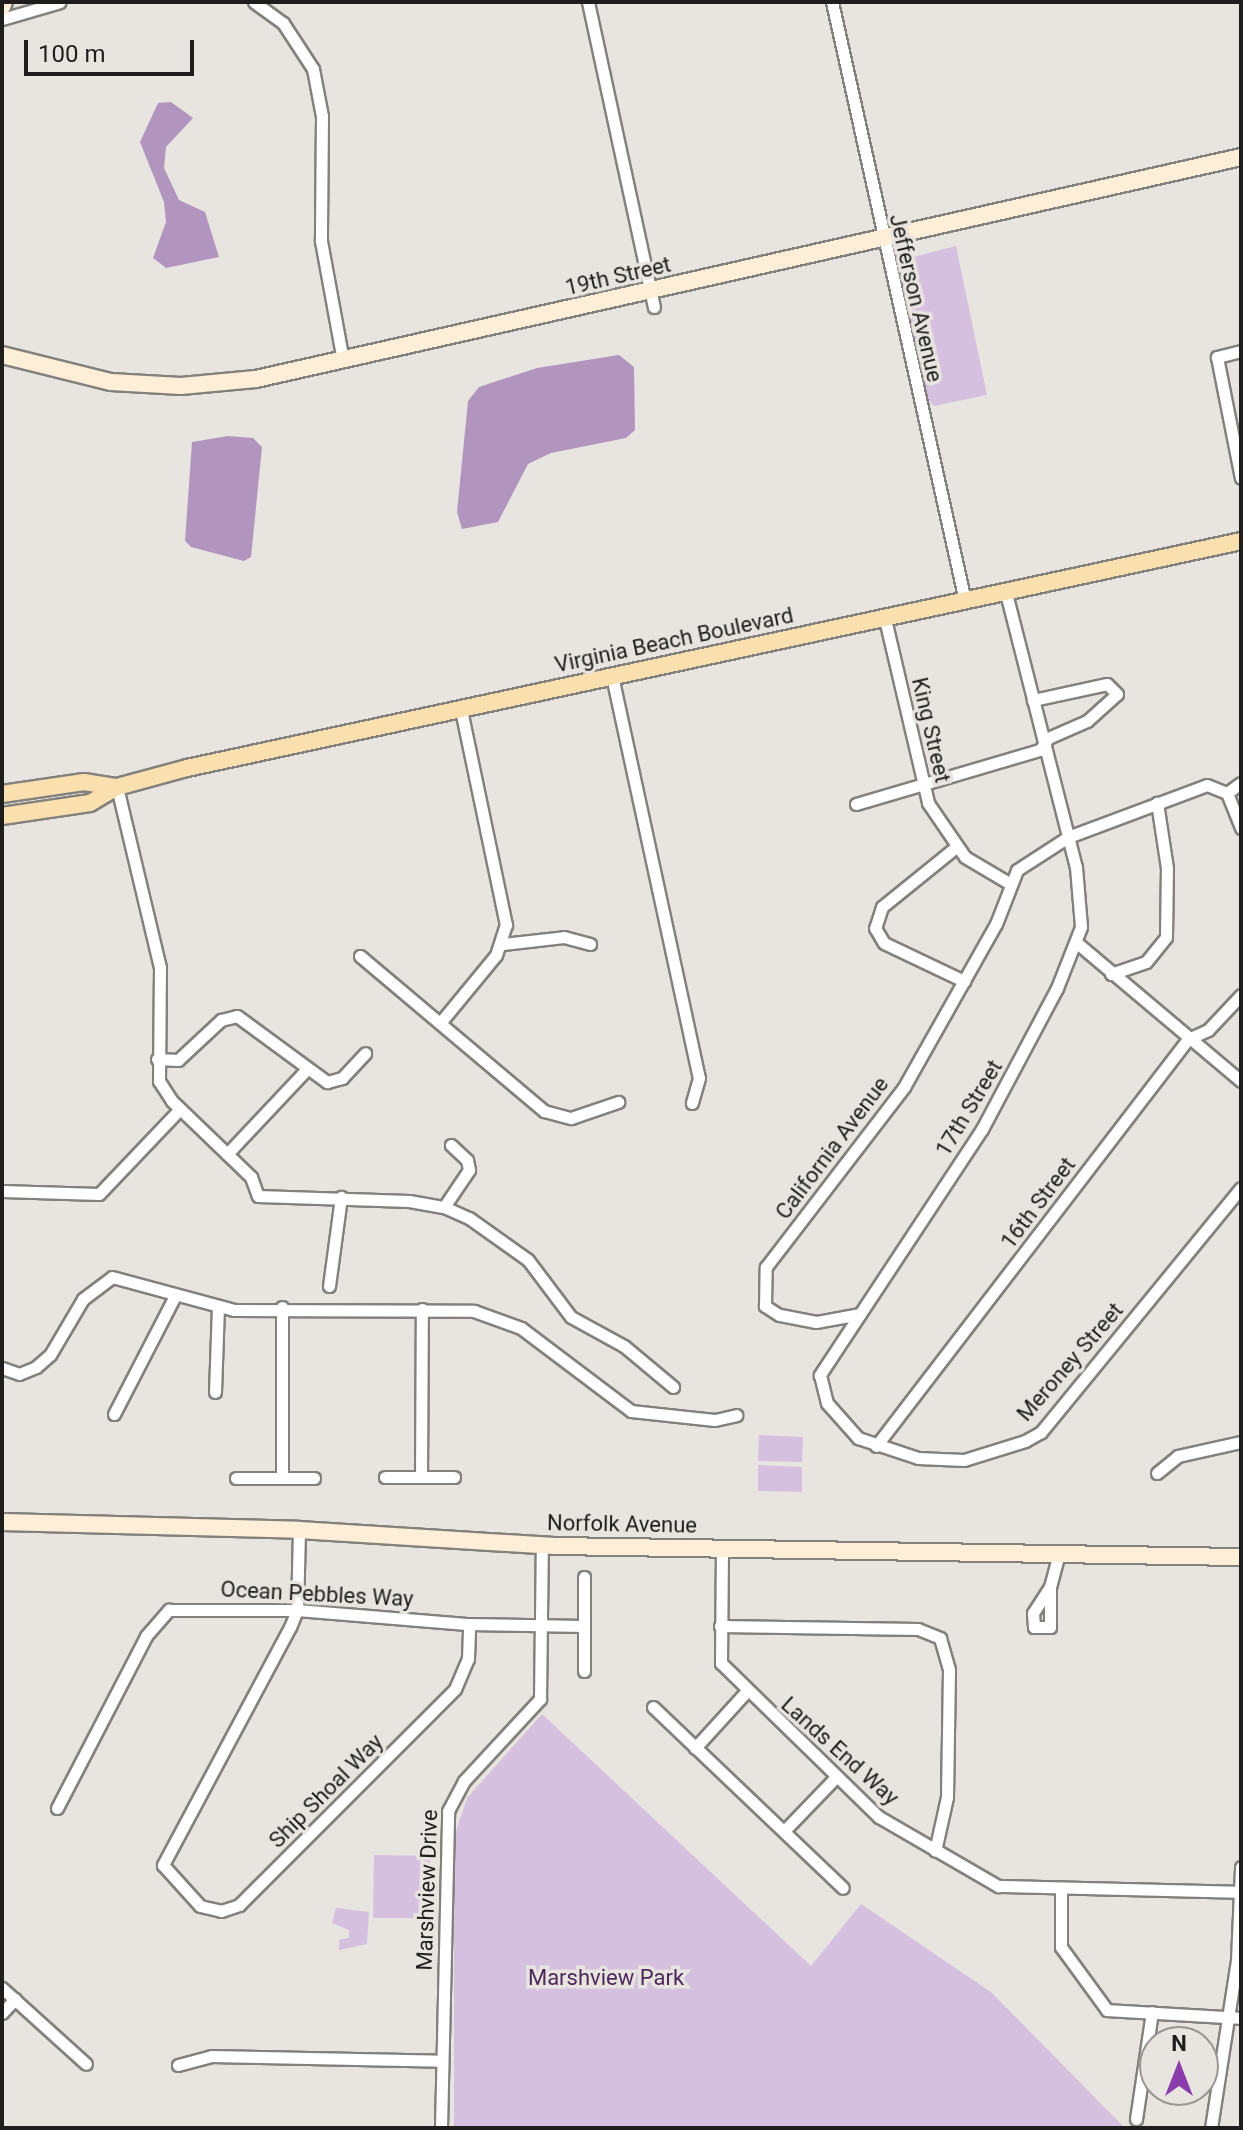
<!DOCTYPE html>
<style>
body{margin:0}
#map{position:relative;width:1243px;height:2130px;overflow:hidden;background:#e8e5e0;font-family:Roboto,sans-serif}
div>[style]{position:absolute}
.green>*{inset:0;background:#d6c0e0}
.water>*{inset:0;background:#b195be}
.roads{filter:drop-shadow(2px 0 #83817d) drop-shadow(-2px 0 #83817d) drop-shadow(0 2px #83817d) drop-shadow(0 -2px #83817d)}
.street>*{height:11px;margin:-5.5px;padding:0 5.5px;transform-origin:5.5px;border-radius:5.5px;background:#fff}
.secondary>*{height:16px;margin:-8px;padding:0 8px;transform-origin:8px;border-radius:8px;background:#fdefd7}
.primary>*{height:16px;margin:-8px;padding:0 8px;transform-origin:8px;border-radius:8px;background:#fbe0af}
span{translate:-50% -50%;white-space:nowrap;text-align:center;line-height:1.15;-webkit-text-stroke:7px #e8e5e0;paint-order:stroke}
.street-label{font-size:22px;color:#1f1e1c}
.park-label{font-size:22px;color:#4d285c}
.frame{position:absolute;inset:0;border:4px solid #1f1e1c;pointer-events:none}
.north{position:absolute;left:1139px;top:2026px;width:80px;height:80px;box-sizing:border-box;background:#e8e5e0;border:2px solid #989592;border-radius:50%;rotate:0deg;font-size:22px;font-weight:700;line-height:32px;text-align:center;color:#1f1e1c}
.north::after{content:'';display:block;margin:auto;width:28px;height:36px;background:#8b3baa;clip-path:polygon(50% 0,100% 100%,50% 72%,0 100%)}
.scale{position:absolute;left:24px;top:40px;width:170px;height:36px;box-sizing:border-box;border:4px solid #1f1e1c;border-top:0;padding-left:10px;font-size:24px;line-height:28px;white-space:nowrap;color:#1f1e1c;-webkit-text-stroke:6px #e8e5e0;paint-order:stroke}
</style>
<div id="map">
<div class="green">
<div style="clip-path:polygon(956px 246px,987px 395px,934px 406px,927px 398px,897px 261px)"></div>
<div style="clip-path:polygon(759px 1435px,803px 1437px,802px 1462px,758px 1461px)"></div>
<div style="clip-path:polygon(758px 1465px,802px 1467px,802px 1492px,758px 1491px)"></div>
<div style="clip-path:polygon(542px 1714px,811px 1966px,861px 1904px,991px 1992px,1125px 2128px,454px 2128px,454px 1837px,467px 1798px)"></div>
<div style="clip-path:polygon(374px 1855px,430px 1856px,429px 1918px,373px 1918px)"></div>
<div style="clip-path:polygon(336px 1908px,369px 1912px,367px 1944px,339px 1950px,339px 1940px,349px 1938px,349px 1930px,332px 1923px)"></div>
</div>
<div class="water">
<div style="clip-path:polygon(171px 102px,193px 118px,166px 147px,164px 168px,179px 200px,205px 212px,219px 257px,166px 268px,153px 258px,166px 222px,164px 202px,140px 142px,158px 103px)"></div>
<div style="clip-path:polygon(619px 355px,634px 367px,635px 430px,626px 438px,551px 453px,528px 464px,498px 522px,462px 529px,457px 512px,468px 401px,479px 387px,537px 368px)"></div>
<div style="clip-path:polygon(228px 436px,253px 438px,262px 447px,251px 557px,244px 561px,191px 547px,185px 541px,192px 442px)"></div>
</div>
<div class="roads">
<div class="street">
<div style="left:254px;top:2px;width:36px;rotate:36deg"></div>
<div style="left:283px;top:23px;width:55px;rotate:56.9deg"></div>
<div style="left:313px;top:69px;width:48px;rotate:79.2deg"></div>
<div style="left:322px;top:116px;width:125px;rotate:90.5deg"></div>
<div style="left:321px;top:241px;width:122px;rotate:79.6deg"></div>
<div style="left:588px;top:2px;width:312px;rotate:77.8deg"></div>
<div style="left:832px;top:2px;width:614px;rotate:77.48deg"></div>
<div style="left:2px;top:19px;width:60px;rotate:-16.3deg"></div>
<div style="left:1241px;top:351px;width:25px;rotate:166deg"></div>
<div style="left:1217px;top:357px;width:123px;rotate:78.8deg"></div>
<div style="left:1006px;top:593px;width:283px;rotate:75.7deg"></div>
<div style="left:1076px;top:867px;width:60px;rotate:85.2deg"></div>
<div style="left:1081px;top:927px;width:66px;rotate:111.5deg"></div>
<div style="left:1057px;top:988px;width:160px;rotate:118deg"></div>
<div style="left:982px;top:1129px;width:295px;rotate:123.4deg"></div>
<div style="left:820px;top:1375px;width:29px;rotate:76deg"></div>
<div style="left:827px;top:1403px;width:47px;rotate:48.5deg"></div>
<div style="left:858px;top:1438px;width:63px;rotate:18.4deg"></div>
<div style="left:918px;top:1458px;width:46px;rotate:2.5deg"></div>
<div style="left:964px;top:1460px;width:64px;rotate:-17.3deg"></div>
<div style="left:1025px;top:1441px;width:18px;rotate:-29deg"></div>
<div style="left:1041px;top:1432px;width:315px;rotate:-50.7deg"></div>
<div style="left:885px;top:619px;width:189px;rotate:76.8deg"></div>
<div style="left:928px;top:803px;width:65px;rotate:55.6deg"></div>
<div style="left:965px;top:857px;width:51px;rotate:30.6deg"></div>
<div style="left:612px;top:676px;width:411px;rotate:77.8deg"></div>
<div style="left:699px;top:1078px;width:26px;rotate:106deg"></div>
<div style="left:117px;top:787px;width:185px;rotate:76.6deg"></div>
<div style="left:160px;top:967px;width:114px;rotate:90.5deg"></div>
<div style="left:159px;top:1081px;width:24px;rotate:57deg"></div>
<div style="left:172px;top:1101px;width:110px;rotate:43.9deg"></div>
<div style="left:251px;top:1177px;width:20px;rotate:70deg"></div>
<div style="left:258px;top:1196px;width:151px;rotate:1.9deg"></div>
<div style="left:409px;top:1201px;width:36px;rotate:10deg"></div>
<div style="left:444px;top:1207px;width:27px;rotate:24deg"></div>
<div style="left:469px;top:1218px;width:72px;rotate:35.4deg"></div>
<div style="left:528px;top:1260px;width:71px;rotate:53deg"></div>
<div style="left:571px;top:1317px;width:60px;rotate:28.7deg"></div>
<div style="left:624px;top:1346px;width:64px;rotate:39.9deg"></div>
<div style="left:1227px;top:793px;width:17px;rotate:-36deg"></div>
<div style="left:856px;top:804px;width:192px;rotate:-16.4deg"></div>
<div style="left:1040px;top:750px;width:14px;rotate:-56deg"></div>
<div style="left:1048px;top:738px;width:43px;rotate:-23.6deg"></div>
<div style="left:1087px;top:721px;width:40px;rotate:-42deg"></div>
<div style="left:1117px;top:694px;width:14px;rotate:-135deg"></div>
<div style="left:1107px;top:684px;width:76px;rotate:167.8deg"></div>
<div style="left:956px;top:847px;width:95px;rotate:141deg"></div>
<div style="left:882px;top:907px;width:22px;rotate:108deg"></div>
<div style="left:875px;top:928px;width:17px;rotate:59deg"></div>
<div style="left:884px;top:943px;width:89px;rotate:25.4deg"></div>
<div style="left:1077px;top:943px;width:214px;rotate:40.1deg"></div>
<div style="left:503px;top:944px;width:61px;rotate:-6.5deg"></div>
<div style="left:564px;top:937px;width:27px;rotate:15deg"></div>
<div style="left:360px;top:956px;width:241px;rotate:40.1deg"></div>
<div style="left:544px;top:1111px;width:28px;rotate:15deg"></div>
<div style="left:571px;top:1118px;width:50px;rotate:-18.8deg"></div>
<div style="left:1111px;top:974px;width:37px;rotate:-19deg"></div>
<div style="left:1146px;top:962px;width:32px;rotate:-51deg"></div>
<div style="left:1166px;top:937px;width:69px;rotate:-89.2deg"></div>
<div style="left:1167px;top:868px;width:66px;rotate:-98.7deg"></div>
<div style="left:440px;top:1023px;width:88px;rotate:-50.5deg"></div>
<div style="left:496px;top:955px;width:32px;rotate:-72deg"></div>
<div style="left:506px;top:925px;width:220px;rotate:-101.8deg"></div>
<div style="left:157px;top:1059px;width:21px;rotate:3deg"></div>
<div style="left:178px;top:1060px;width:59px;rotate:-42.9deg"></div>
<div style="left:221px;top:1020px;width:16px;rotate:-14deg"></div>
<div style="left:237px;top:1016px;width:112px;rotate:36.3deg"></div>
<div style="left:327px;top:1082px;width:16px;rotate:-15deg"></div>
<div style="left:342px;top:1078px;width:34px;rotate:-47deg"></div>
<div style="left:227px;top:1154px;width:117px;rotate:-46.7deg"></div>
<div style="left:2px;top:1191px;width:97px;rotate:1.8deg"></div>
<div style="left:99px;top:1194px;width:117px;rotate:-46.4deg"></div>
<div style="left:444px;top:1207px;width:45px;rotate:-56deg"></div>
<div style="left:469px;top:1170px;width:10px;rotate:-101deg"></div>
<div style="left:467px;top:1160px;width:22px;rotate:-137deg"></div>
<div style="left:329px;top:1286px;width:90px;rotate:-82.3deg"></div>
<div style="left:860px;top:1314px;width:45px;rotate:169.7deg"></div>
<div style="left:816px;top:1322px;width:38px;rotate:-169deg"></div>
<div style="left:779px;top:1315px;width:17px;rotate:-147deg"></div>
<div style="left:765px;top:1306px;width:39px;rotate:-89deg"></div>
<div style="left:766px;top:1267px;width:227px;rotate:-52.5deg"></div>
<div style="left:904px;top:1087px;width:187px;rotate:-60.6deg"></div>
<div style="left:996px;top:924px;width:58px;rotate:-68.7deg"></div>
<div style="left:1017px;top:870px;width:61px;rotate:-32.9deg"></div>
<div style="left:1068px;top:837px;width:148px;rotate:-20.5deg"></div>
<div style="left:1207px;top:785px;width:22px;rotate:22deg"></div>
<div style="left:1227px;top:793px;width:38px;rotate:68deg"></div>
<div style="left:2px;top:1368px;width:18px;rotate:19deg"></div>
<div style="left:19px;top:1374px;width:18px;rotate:-22deg"></div>
<div style="left:36px;top:1367px;width:18px;rotate:-41deg"></div>
<div style="left:50px;top:1355px;width:65px;rotate:-59.5deg"></div>
<div style="left:83px;top:1299px;width:36px;rotate:-37deg"></div>
<div style="left:112px;top:1277px;width:126px;rotate:15.1deg"></div>
<div style="left:234px;top:1310px;width:240px;rotate:0.2deg"></div>
<div style="left:474px;top:1311px;width:50px;rotate:19.9deg"></div>
<div style="left:521px;top:1328px;width:138px;rotate:37deg"></div>
<div style="left:631px;top:1411px;width:84px;rotate:6.1deg"></div>
<div style="left:715px;top:1420px;width:22px;rotate:-13deg"></div>
<div style="left:215px;top:1392px;width:85px;rotate:-88deg"></div>
<div style="left:114px;top:1414px;width:133px;rotate:-62.7deg"></div>
<div style="left:876px;top:1446px;width:513px;rotate:-52.53deg"></div>
<div style="left:1188px;top:1039px;width:22px;rotate:-24deg"></div>
<div style="left:1208px;top:1030px;width:48px;rotate:-46.7deg"></div>
<div style="left:1157px;top:1473px;width:27px;rotate:-39deg"></div>
<div style="left:1178px;top:1456px;width:65px;rotate:-12.5deg"></div>
<div style="left:385px;top:1477px;width:69px"></div>
<div style="left:421px;top:1477px;width:168px;rotate:-89.7deg"></div>
<div style="left:236px;top:1478px;width:78px"></div>
<div style="left:282px;top:1478px;width:171px;rotate:-90deg"></div>
<div style="left:299px;top:1530px;width:80px;rotate:91.4deg"></div>
<div style="left:297px;top:1610px;width:18px;rotate:112deg"></div>
<div style="left:290px;top:1627px;width:270px;rotate:118.1deg"></div>
<div style="left:163px;top:1865px;width:55px;rotate:47.9deg"></div>
<div style="left:200px;top:1906px;width:22px;rotate:13deg"></div>
<div style="left:221px;top:1911px;width:19px;rotate:-18deg"></div>
<div style="left:239px;top:1905px;width:305px;rotate:-45deg"></div>
<div style="left:455px;top:1689px;width:33px;rotate:-67deg"></div>
<div style="left:468px;top:1659px;width:35px;rotate:-88deg"></div>
<div style="left:722px;top:1548px;width:115px;rotate:90.5deg"></div>
<div style="left:721px;top:1663px;width:221px;rotate:44.3deg"></div>
<div style="left:879px;top:1817px;width:138px;rotate:30.1deg"></div>
<div style="left:998px;top:1886px;width:243px;rotate:1.4deg"></div>
<div style="left:1050px;top:1587px;width:40px;rotate:90deg"></div>
<div style="left:1050px;top:1627px;width:16px;rotate:180deg"></div>
<div style="left:1034px;top:1627px;width:14px;rotate:-94deg"></div>
<div style="left:1033px;top:1613px;width:31px;rotate:-57deg"></div>
<div style="left:1050px;top:1587px;width:35px;rotate:-75deg"></div>
<div style="left:720px;top:1626px;width:198px;rotate:0.9deg"></div>
<div style="left:918px;top:1629px;width:24px;rotate:22deg"></div>
<div style="left:940px;top:1638px;width:33px;rotate:74deg"></div>
<div style="left:949px;top:1670px;width:127px;rotate:90.9deg"></div>
<div style="left:947px;top:1797px;width:55px;rotate:102.5deg"></div>
<div style="left:584px;top:1671px;width:94px;rotate:-90deg"></div>
<div style="left:653px;top:1707px;width:262px;rotate:43.6deg"></div>
<div style="left:695px;top:1748px;width:76px;rotate:-47.7deg"></div>
<div style="left:57px;top:1808px;width:194px;rotate:-62.6deg"></div>
<div style="left:146px;top:1636px;width:35px;rotate:-49deg"></div>
<div style="left:169px;top:1610px;width:128px"></div>
<div style="left:297px;top:1610px;width:173px;rotate:4.7deg"></div>
<div style="left:469px;top:1624px;width:115px;rotate:1deg"></div>
<div style="left:784px;top:1831px;width:75px;rotate:-46.1deg"></div>
<div style="left:1061px;top:1890px;width:57px;rotate:90deg"></div>
<div style="left:1061px;top:1947px;width:78px;rotate:53.9deg"></div>
<div style="left:1107px;top:2010px;width:134px;rotate:3.4deg"></div>
<div style="left:2px;top:1988px;width:113px;rotate:42.1deg"></div>
<div style="left:2px;top:2013px;width:19px;rotate:-47deg"></div>
<div style="left:178px;top:2065px;width:34px;rotate:-15deg"></div>
<div style="left:211px;top:2056px;width:231px;rotate:1.2deg"></div>
<div style="left:1136px;top:2119px;width:108px;rotate:-81.5deg"></div>
<div style="left:441px;top:2128px;width:317px;rotate:-88.7deg"></div>
<div style="left:448px;top:1811px;width:34px;rotate:-62deg"></div>
<div style="left:464px;top:1781px;width:112px;rotate:-47.2deg"></div>
<div style="left:540px;top:1699px;width:154px;rotate:-89.3deg"></div>
<div style="left:1211px;top:2128px;width:170px;rotate:-81.2deg"></div>
<div style="left:1237px;top:1960px;width:93px;rotate:-87.5deg"></div>
</div>
<div class="secondary">
<div style="left:2px;top:7px;width:5px;rotate:-68deg"></div>
<div style="left:2px;top:355px;width:112px;rotate:13.9deg"></div>
<div style="left:111px;top:382px;width:70px;rotate:3.3deg"></div>
<div style="left:181px;top:386px;width:75px;rotate:-5.3deg"></div>
<div style="left:256px;top:379px;width:1010px;rotate:-12.7deg"></div>
<div style="left:2px;top:1522px;width:297px;rotate:1.5deg"></div>
<div style="left:299px;top:1530px;width:256px;rotate:3.6deg"></div>
<div style="left:555px;top:1546px;width:686px;rotate:0.92deg"></div>
</div>
<div class="primary">
<div style="left:2px;top:794px;width:83px;rotate:-8.3deg"></div>
<div style="left:84px;top:782px;width:33px;rotate:9deg"></div>
<div style="left:2px;top:816px;width:89px;rotate:-8.4deg"></div>
<div style="left:90px;top:803px;width:31px;rotate:-31deg"></div>
<div style="left:117px;top:787px;width:73px;rotate:-15.2deg"></div>
<div style="left:187px;top:768px;width:1078px;rotate:-12.15deg"></div>
</div>
</div>
<div class="street-label">
<span style="left:618px;top:276px;rotate:-13deg">19th Street</span>
<span style="left:916px;top:298px;rotate:77deg">Jefferson Avenue</span>
<span style="left:674px;top:640px;rotate:-12deg">Virginia Beach Boulevard</span>
<span style="left:931px;top:730px;rotate:77deg">King Street</span>
<span style="left:969px;top:1108px;rotate:-59deg">17th Street</span>
<span style="left:832px;top:1148px;rotate:-53deg">California Avenue</span>
<span style="left:1038px;top:1203px;rotate:-53deg">16th Street</span>
<span style="left:1070px;top:1362px;rotate:-49deg">Meroney Street</span>
<span style="left:622px;top:1524px;rotate:1deg">Norfolk Avenue</span>
<span style="left:317px;top:1594px;rotate:3deg">Ocean Pebbles Way</span>
<span style="left:840px;top:1751px;rotate:42deg">Lands End Way</span>
<span style="left:326px;top:1791px;rotate:-45deg">Ship Shoal Way</span>
<span style="left:427px;top:1890px;rotate:-88deg">Marshview Drive</span>
</div>
<div class="park-label">
<span style="left:606px;top:1978px">Marshview Park</span>
</div>
<div class="frame"></div>
<div class="north">N</div>
<div class="scale">100 m</div>
</div>
